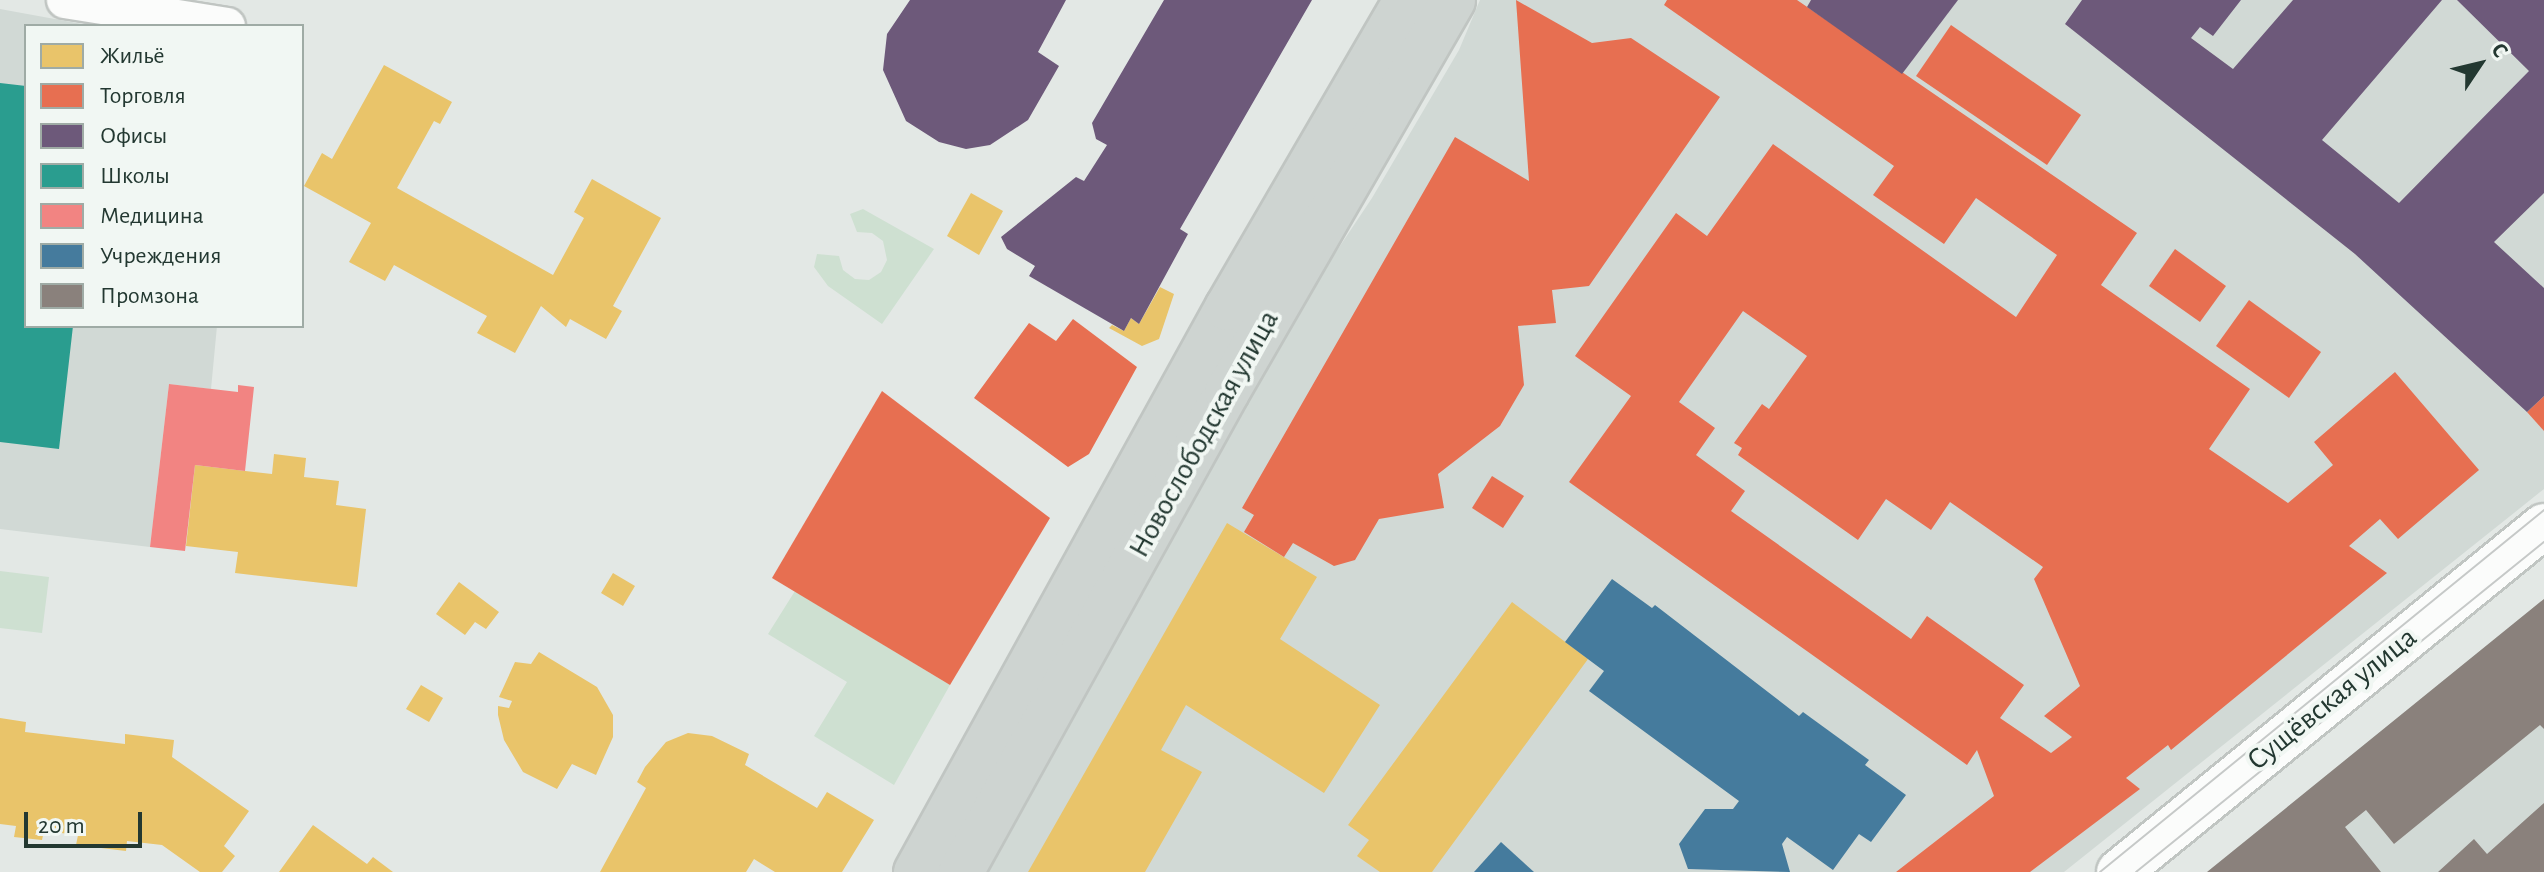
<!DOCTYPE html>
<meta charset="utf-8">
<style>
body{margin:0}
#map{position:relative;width:2544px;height:872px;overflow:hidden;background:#e3e8e5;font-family:"Alegreya Sans",sans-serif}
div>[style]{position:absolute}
.built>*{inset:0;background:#d1d9d5}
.green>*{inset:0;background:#cee0d1}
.homes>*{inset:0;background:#e9c46a}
.shops>*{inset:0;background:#e76f51}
.offices>*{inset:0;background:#6d597a}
.schools>*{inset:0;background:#2a9d8f}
.health>*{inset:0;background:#f28482}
.public>*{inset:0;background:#457b9d}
.industry>*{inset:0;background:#8a817c}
.roads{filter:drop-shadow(2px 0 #c0c5c2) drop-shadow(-2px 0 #c0c5c2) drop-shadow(0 2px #c0c5c2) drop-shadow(0 -2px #c0c5c2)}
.street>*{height:36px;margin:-18px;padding:0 18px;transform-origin:18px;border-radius:18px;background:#fbfcfb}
.secondary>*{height:44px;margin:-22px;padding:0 22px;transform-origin:22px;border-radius:22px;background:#fbfcfb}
.primary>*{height:44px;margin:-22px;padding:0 22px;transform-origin:22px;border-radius:22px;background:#ced4d1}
.tram>*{height:2px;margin:-1px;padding:0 1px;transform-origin:1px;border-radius:1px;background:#c6c9c8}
span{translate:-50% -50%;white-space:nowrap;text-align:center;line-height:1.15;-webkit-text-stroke:8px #f1f7f3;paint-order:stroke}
.street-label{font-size:30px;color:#233831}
.legend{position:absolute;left:24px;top:24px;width:280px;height:304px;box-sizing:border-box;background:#f1f7f3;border:2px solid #9faba5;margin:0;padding:10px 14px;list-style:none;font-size:24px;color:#233831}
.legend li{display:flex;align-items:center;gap:16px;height:40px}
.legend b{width:40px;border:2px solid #9faba5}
.north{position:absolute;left:2440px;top:24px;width:80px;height:80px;-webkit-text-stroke:6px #f1f7f3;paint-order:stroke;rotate:55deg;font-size:22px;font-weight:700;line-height:32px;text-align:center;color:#233831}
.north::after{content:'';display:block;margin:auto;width:28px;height:36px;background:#233831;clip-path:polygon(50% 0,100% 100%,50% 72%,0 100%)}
.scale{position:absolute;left:24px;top:812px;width:118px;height:36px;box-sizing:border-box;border:4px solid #233831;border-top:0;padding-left:10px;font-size:24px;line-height:28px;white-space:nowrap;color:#233831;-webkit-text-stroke:6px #f1f7f3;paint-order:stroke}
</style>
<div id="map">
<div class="built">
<div style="clip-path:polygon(1480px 0,2544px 0,2544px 489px,2064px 872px,981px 872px,1292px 318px,1372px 198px,1459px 50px)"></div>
<div style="clip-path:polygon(0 9px,93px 26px,26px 26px,26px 326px,217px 326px,211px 389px,169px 384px,150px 547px,0 529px)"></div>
<div style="clip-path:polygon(2544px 599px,2544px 872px,2207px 872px,2333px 770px)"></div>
</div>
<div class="green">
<div style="clip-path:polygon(863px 209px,934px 249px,882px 324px,828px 286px,814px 267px,817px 254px,839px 256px,843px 270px,855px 279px,869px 280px,881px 272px,887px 260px,883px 241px,872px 233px,857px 232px,850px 214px)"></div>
<div style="clip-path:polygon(0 571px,49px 577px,42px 633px,0 628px)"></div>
<div style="clip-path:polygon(795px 591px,950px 685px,894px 785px,814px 736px,847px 682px,768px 634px)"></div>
</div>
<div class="homes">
<div style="clip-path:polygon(384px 65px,452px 102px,440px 124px,434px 121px,397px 188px,553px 275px,584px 218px,574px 212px,592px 179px,661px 218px,613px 306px,622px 311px,606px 339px,570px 319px,566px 327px,541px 306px,515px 353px,477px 333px,487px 316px,394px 265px,385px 281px,349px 262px,371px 223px,304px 186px,322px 153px,332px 159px)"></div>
<div style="clip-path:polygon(971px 193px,1003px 211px,979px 255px,947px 236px)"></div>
<div style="clip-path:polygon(1160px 287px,1174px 294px,1159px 339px,1142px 346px,1109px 328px,1112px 325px,1124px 331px,1131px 318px,1139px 324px)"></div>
<div style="clip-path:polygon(274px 454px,306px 458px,304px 477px,339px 481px,336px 505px,366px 509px,357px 587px,235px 573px,238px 552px,186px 546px,195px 465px,272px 474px)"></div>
<div style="clip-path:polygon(1227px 523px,1317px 577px,1280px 639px,1380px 705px,1324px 793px,1186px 705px,1161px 750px,1202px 772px,1145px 872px,1028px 872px)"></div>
<div style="clip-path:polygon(613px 573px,635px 586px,623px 606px,601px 593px)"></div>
<div style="clip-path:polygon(459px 582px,499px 612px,486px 629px,475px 622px,465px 635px,436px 614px)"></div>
<div style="clip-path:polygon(1512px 602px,1588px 659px,1432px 872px,1380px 872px,1357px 856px,1369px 840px,1348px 825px)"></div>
<div style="clip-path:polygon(539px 652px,597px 687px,613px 715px,613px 737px,596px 775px,572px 764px,557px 789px,523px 772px,504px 740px,498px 715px,498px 706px,509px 708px,512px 701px,499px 697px,515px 662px,531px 664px)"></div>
<div style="clip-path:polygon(421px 685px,443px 698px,429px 722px,406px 709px)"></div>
<div style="clip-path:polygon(0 718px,26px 722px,25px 732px,125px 744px,125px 734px,174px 740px,172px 757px,249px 811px,224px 846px,235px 856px,222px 872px,200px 872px,162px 845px,127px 841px,126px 851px,76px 845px,78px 835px,44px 831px,42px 840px,14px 837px,16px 826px,0 824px)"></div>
<div style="clip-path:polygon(688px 733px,712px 736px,749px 754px,745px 765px,817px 808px,827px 792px,874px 820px,842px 872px,775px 872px,754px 859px,746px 872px,600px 872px,646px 788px,637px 782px,645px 767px,666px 742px)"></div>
<div style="clip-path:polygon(313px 825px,367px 864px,373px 857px,393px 872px,279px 872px)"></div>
</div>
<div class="shops">
<div style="clip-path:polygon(1516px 0,1592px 43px,1631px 38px,1720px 97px,1589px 286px,1552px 290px,1556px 323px,1518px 326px,1524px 385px,1500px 426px,1438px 474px,1444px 508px,1379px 519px,1355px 560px,1334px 566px,1293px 543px,1284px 557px,1244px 532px,1254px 515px,1242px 508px,1455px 137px,1529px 181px)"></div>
<div style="clip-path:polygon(evenodd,1667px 0,1797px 0,2137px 233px,2101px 285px,2250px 389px,2209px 449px,2288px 503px,2333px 465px,2314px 442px,2395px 372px,2479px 470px,2398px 539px,2380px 519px,2349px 546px,2387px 573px,2171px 750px,2168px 745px,2126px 778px,2140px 789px,2030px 872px,1896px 872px,1994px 796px,1977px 750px,1967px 765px,1569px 482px,1631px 396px,1575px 356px,1676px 213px,1707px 236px,1773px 144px,2016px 317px,2057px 255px,1976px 198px,1944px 244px,1873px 195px,1894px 166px,1664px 5px,1667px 0,1743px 311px,1807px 356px,1769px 409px,1762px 404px,1734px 443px,1742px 448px,1738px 455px,1858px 540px,1886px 499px,1931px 530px,1950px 502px,2043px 567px,2034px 579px,2080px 686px,2044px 716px,2072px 737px,2051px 753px,2000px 718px,2024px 685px,1927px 616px,1911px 639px,1731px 511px,1745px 491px,1696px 455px,1715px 428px,1679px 402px,1743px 311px)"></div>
<div style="clip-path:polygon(1951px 25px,2081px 115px,2047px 165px,1916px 76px)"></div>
<div style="clip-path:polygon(2175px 249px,2226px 286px,2200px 322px,2149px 286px)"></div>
<div style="clip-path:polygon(2249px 300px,2321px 352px,2289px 398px,2216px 346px)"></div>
<div style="clip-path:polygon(1073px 319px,1137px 367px,1089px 454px,1068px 467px,974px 398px,1029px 323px,1056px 341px)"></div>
<div style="clip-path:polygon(882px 391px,1050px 518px,950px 685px,772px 578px)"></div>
<div style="clip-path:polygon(2544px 396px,2544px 431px,2527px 412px)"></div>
<div style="clip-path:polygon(1492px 476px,1524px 496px,1503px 528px,1472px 508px)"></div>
</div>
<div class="offices">
<div style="clip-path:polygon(910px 0,1066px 0,1038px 52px,1059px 66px,1028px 120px,990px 145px,966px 149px,939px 142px,906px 121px,883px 70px,887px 34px)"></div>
<div style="clip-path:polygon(1164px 0,1312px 0,1180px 229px,1188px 234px,1139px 324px,1131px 318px,1124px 331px,1029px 276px,1035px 266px,1007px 249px,1001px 237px,1076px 177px,1084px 181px,1107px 145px,1096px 139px,1092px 123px)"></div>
<div style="clip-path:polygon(1811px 0,1958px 0,1902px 74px,1807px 7px)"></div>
<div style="clip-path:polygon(2082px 0,2241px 0,2213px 36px,2200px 27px,2191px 38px,2233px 69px,2293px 0,2442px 0,2322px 140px,2399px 203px,2529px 71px,2457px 0,2544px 0,2544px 193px,2494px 242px,2544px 288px,2544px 396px,2527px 412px,2355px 254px,2065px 24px)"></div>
</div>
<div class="schools">
<div style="clip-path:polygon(0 83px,26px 86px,26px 326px,73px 326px,59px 449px,0 442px)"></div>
</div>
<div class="health">
<div style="clip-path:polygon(169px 384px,238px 392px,238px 385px,254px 387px,245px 471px,195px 465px,185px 551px,150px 547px)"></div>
</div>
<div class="public">
<div style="clip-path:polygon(1612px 579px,1652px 608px,1655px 605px,1799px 716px,1803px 712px,1869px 760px,1865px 765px,1906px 795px,1871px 842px,1859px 834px,1833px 870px,1787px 837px,1782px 844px,1790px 872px,1688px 869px,1679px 844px,1705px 809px,1733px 809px,1739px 801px,1589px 691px,1604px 671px,1565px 642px)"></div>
<div style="clip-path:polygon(1501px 842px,1534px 872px,1474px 872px)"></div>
</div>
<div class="industry">
<div style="clip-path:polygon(2544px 599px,2544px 729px,2540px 725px,2394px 844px,2366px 810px,2345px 827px,2381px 872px,2207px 872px)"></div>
<div style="clip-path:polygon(2544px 803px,2544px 872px,2438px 872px,2474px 839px,2487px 854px)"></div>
</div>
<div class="roads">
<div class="street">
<div style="left:65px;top:0;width:164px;rotate:9.1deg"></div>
</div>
<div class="secondary">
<div style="left:2119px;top:872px;width:548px;rotate:-39.15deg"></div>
</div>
<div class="primary">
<div style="left:916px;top:872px;width:644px;rotate:-61.13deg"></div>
<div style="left:1227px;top:308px;width:356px;rotate:-59.8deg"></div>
<div style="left:961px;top:872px;width:549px;rotate:-61.01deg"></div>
<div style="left:1227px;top:392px;width:452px;rotate:-60deg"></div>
</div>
</div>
<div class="tram">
<div style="left:2100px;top:872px;width:573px;rotate:-39.19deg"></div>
<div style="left:2136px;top:872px;width:525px;rotate:-38.97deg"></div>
</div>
<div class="street-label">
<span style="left:1204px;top:434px;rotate:-61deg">Новослободская улица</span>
<span style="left:2332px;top:699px;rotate:-39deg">Сущёвская улица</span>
</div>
<ul class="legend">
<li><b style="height:22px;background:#e9c46a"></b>Жильё</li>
<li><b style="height:22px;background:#e76f51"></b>Торговля</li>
<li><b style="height:22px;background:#6d597a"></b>Офисы</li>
<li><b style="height:22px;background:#2a9d8f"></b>Школы</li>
<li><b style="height:22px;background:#f28482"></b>Медицина</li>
<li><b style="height:22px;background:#457b9d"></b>Учреждения</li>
<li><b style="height:22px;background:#8a817c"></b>Промзона</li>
</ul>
<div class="north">С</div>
<div class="scale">20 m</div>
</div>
